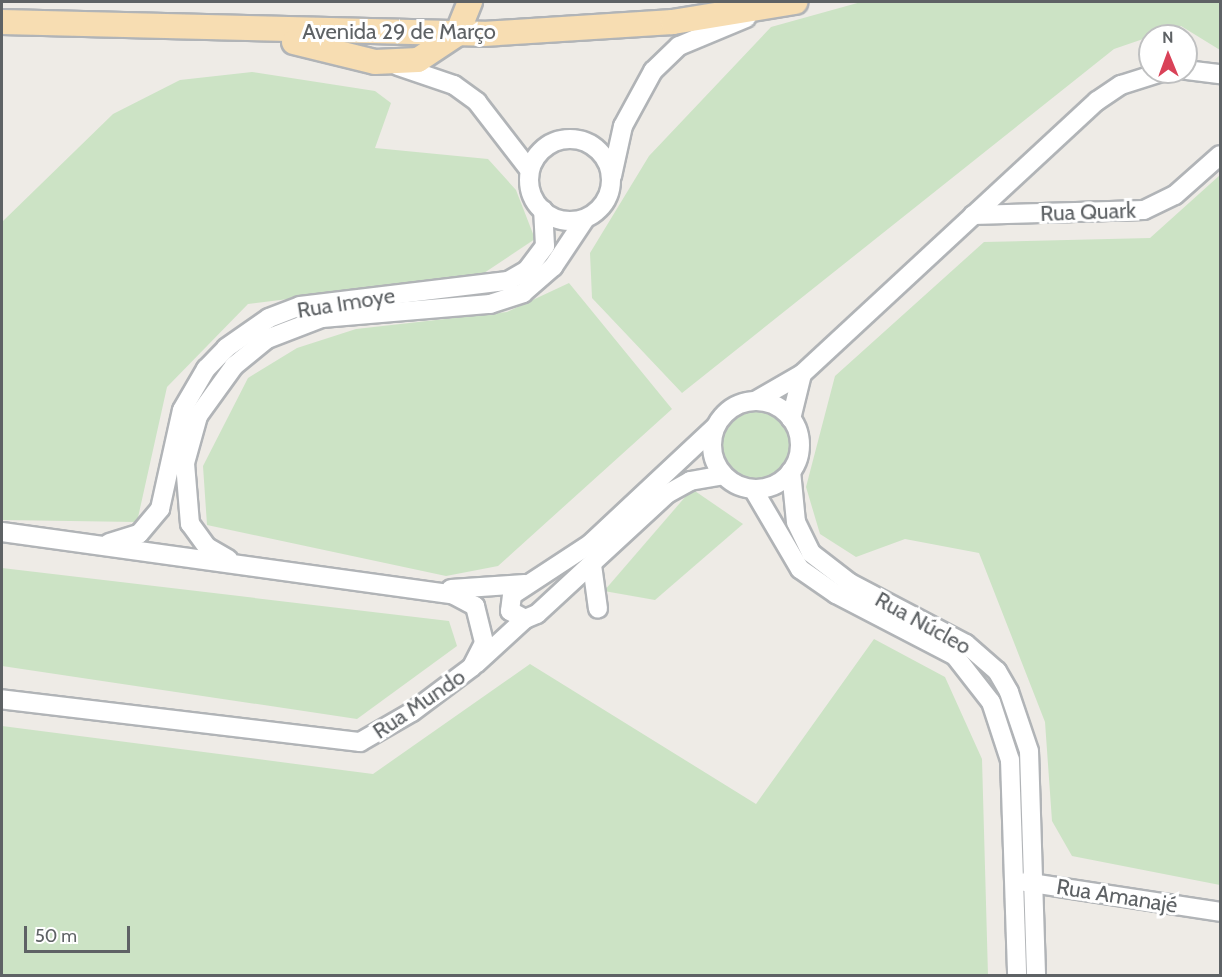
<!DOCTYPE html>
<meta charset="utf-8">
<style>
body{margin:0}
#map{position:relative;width:1222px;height:977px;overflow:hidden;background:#eeebe6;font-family:Cabin,sans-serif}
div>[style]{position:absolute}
.green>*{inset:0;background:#cce3c5}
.round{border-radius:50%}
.roads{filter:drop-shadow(2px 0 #b1b4b7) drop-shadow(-2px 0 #b1b4b7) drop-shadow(0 2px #b1b4b7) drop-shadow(0 -2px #b1b4b7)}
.minor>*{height:18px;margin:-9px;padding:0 9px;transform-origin:9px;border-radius:9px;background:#fff}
.minor>.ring{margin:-9px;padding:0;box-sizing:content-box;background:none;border:18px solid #fff;border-radius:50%}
.major>*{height:24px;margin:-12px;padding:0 12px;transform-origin:12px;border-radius:12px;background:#f7ddb2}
span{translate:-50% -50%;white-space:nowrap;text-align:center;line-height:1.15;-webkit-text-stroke:6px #fff;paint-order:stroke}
.street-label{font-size:22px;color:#5e6265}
.frame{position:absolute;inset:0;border:3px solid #5e6265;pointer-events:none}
.north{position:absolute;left:1138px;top:24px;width:60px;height:60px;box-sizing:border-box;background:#fff;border:2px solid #bfc0c1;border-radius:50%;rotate:359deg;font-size:16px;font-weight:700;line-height:24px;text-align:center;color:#5e6265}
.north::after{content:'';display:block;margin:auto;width:21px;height:27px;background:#d94258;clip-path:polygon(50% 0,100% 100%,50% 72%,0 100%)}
.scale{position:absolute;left:24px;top:926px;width:106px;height:27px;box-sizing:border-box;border:3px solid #5e6265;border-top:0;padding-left:8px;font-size:18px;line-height:21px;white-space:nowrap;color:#5e6265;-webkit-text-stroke:4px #fff;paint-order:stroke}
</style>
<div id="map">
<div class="green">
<div style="clip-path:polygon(861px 2px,1220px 2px,1220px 50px,1181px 26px,1114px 49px,682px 393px,592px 298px,590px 253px,649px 156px,771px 27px)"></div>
<div style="clip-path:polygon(252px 72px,375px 91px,391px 103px,375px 148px,488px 159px,516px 190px,535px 239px,481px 275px,248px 304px,167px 387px,137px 522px,2px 520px,2px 222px,113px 114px,180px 80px)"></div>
<div style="clip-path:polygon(1220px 175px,1220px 885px,1072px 856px,1052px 821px,1045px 722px,979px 553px,905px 539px,856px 557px,820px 534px,806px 487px,835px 376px,984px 242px,1150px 238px)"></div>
<div style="clip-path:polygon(569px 283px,672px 409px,498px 566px,446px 576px,207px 525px,203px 466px,248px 378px,297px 348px,356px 329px,507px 312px)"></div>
<div class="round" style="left:720px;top:409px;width:70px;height:70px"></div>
<div style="clip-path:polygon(692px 489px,743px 524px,655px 600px,604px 591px)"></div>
<div style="clip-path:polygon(2px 568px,449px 621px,457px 646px,357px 719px,2px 666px)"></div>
<div style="clip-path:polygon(874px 639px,945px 677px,982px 759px,988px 975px,2px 975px,2px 726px,373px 774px,530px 664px,756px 804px)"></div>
</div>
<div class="roads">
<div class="minor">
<div style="left:398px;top:66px;width:59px;rotate:18.7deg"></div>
<div style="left:454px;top:85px;width:29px;rotate:36deg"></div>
<div style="left:477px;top:102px;width:83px;rotate:52.3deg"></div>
<div style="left:1186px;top:70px;width:34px;rotate:7deg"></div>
<div class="ring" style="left:529px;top:139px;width:64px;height:64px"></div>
<div style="left:612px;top:176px;width:51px;rotate:-77.6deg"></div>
<div style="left:623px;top:126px;width:63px;rotate:-61.4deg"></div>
<div style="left:653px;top:71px;width:36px;rotate:-44deg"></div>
<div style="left:679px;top:46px;width:73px;rotate:-22.7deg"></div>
<div style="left:973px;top:215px;width:171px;rotate:-1.7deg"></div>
<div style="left:1144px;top:210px;width:34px;rotate:-26deg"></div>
<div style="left:1175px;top:195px;width:60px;rotate:-41.6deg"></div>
<div style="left:755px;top:401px;width:54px;rotate:-29.9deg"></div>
<div style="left:802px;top:374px;width:402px;rotate:-42.8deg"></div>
<div style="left:1097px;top:101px;width:29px;rotate:-34deg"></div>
<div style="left:1121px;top:85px;width:43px;rotate:-17.6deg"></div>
<div class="ring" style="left:712px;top:401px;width:70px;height:70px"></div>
<div style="left:791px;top:419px;width:46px;rotate:-76.3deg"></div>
<div style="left:715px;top:427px;width:171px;rotate:136.9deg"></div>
<div style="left:590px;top:544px;width:93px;rotate:146.8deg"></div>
<div style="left:512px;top:595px;width:16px;rotate:97deg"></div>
<div style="left:510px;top:611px;width:17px;rotate:28deg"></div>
<div style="left:525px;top:619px;width:13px;rotate:-23deg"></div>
<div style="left:537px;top:614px;width:177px;rotate:-42.7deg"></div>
<div style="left:667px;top:494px;width:26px;rotate:-29deg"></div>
<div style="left:690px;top:481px;width:34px;rotate:-10deg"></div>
<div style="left:791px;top:471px;width:51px;rotate:84.4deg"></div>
<div style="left:796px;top:522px;width:34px;rotate:64deg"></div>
<div style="left:811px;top:553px;width:49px;rotate:37.6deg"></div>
<div style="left:850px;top:583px;width:131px;rotate:27.7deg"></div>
<div style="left:966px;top:644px;width:41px;rotate:41.1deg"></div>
<div style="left:997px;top:671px;width:24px;rotate:60deg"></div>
<div style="left:1009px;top:692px;width:62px;rotate:71.3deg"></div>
<div style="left:1029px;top:751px;width:225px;rotate:88.2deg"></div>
<div style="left:753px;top:489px;width:93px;rotate:59.6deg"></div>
<div style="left:800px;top:569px;width:44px;rotate:34.8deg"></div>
<div style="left:836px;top:594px;width:134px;rotate:27.5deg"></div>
<div style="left:955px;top:656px;width:58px;rotate:52deg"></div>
<div style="left:991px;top:702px;width:61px;rotate:71.9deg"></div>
<div style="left:1010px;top:760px;width:216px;rotate:88.1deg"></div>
<div style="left:2px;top:532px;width:456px;rotate:7.9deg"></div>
<div style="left:454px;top:595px;width:24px;rotate:28deg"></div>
<div style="left:475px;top:606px;width:38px;rotate:76deg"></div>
<div style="left:484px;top:643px;width:27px;rotate:117deg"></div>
<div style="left:472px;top:667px;width:75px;rotate:143.1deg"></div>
<div style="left:412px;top:712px;width:60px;rotate:150deg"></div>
<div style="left:360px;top:742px;width:361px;rotate:-173.2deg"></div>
<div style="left:109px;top:543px;width:31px;rotate:-17deg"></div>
<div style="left:139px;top:534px;width:33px;rotate:-50deg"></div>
<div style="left:160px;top:509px;width:101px;rotate:-77.5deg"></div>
<div style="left:182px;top:410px;width:48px;rotate:-59.7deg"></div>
<div style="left:206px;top:369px;width:29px;rotate:-46deg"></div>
<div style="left:226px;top:348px;width:52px;rotate:-34.9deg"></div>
<div style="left:269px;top:318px;width:33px;rotate:-21deg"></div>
<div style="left:300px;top:306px;width:209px;rotate:-6.9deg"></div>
<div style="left:508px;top:281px;width:22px;rotate:-30deg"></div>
<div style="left:527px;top:270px;width:30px;rotate:-53deg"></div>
<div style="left:545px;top:246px;width:36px;rotate:-93deg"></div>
<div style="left:228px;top:559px;width:24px;rotate:-150deg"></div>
<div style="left:207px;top:547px;width:29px;rotate:-126deg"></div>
<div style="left:190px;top:524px;width:61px;rotate:-94.7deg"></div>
<div style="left:185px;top:463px;width:49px;rotate:-74.5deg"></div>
<div style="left:198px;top:416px;width:62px;rotate:-54.2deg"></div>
<div style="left:234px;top:366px;width:43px;rotate:-39.3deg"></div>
<div style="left:267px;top:339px;width:59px;rotate:-20.9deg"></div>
<div style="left:322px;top:318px;width:169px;rotate:-4.8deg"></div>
<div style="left:490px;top:304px;width:35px;rotate:-18deg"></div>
<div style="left:523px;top:293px;width:40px;rotate:-41deg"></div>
<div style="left:553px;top:267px;width:58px;rotate:-56.3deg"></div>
<div style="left:592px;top:565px;width:44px;rotate:82.2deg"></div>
<div style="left:451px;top:589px;width:74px;rotate:-3.9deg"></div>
<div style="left:476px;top:664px;width:67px;rotate:-42.6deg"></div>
<div style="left:1025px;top:882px;width:197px;rotate:8.7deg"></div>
</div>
<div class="major">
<div style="left:2px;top:22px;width:481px;rotate:1.4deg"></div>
<div style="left:483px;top:34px;width:190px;rotate:-3.6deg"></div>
<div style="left:673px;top:22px;width:124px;rotate:-9.3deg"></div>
<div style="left:294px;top:42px;width:83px;rotate:13.9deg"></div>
<div style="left:375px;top:62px;width:43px;rotate:-2.7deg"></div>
<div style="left:418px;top:60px;width:47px;rotate:-33.7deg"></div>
<div style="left:457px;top:34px;width:35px;rotate:-68deg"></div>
</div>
</div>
<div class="street-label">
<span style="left:399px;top:32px">Avenida 29 de Março</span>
<span style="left:1088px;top:212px;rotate:-2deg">Rua Quark</span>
<span style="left:346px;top:303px;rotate:-9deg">Rua Imoye</span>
<span style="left:923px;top:623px;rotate:29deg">Rua Núcleo</span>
<span style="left:419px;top:704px;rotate:-34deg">Rua Mundo</span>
<span style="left:1117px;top:896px;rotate:9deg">Rua Amanajé</span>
</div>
<div class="frame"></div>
<div class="north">N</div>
<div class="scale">50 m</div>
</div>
